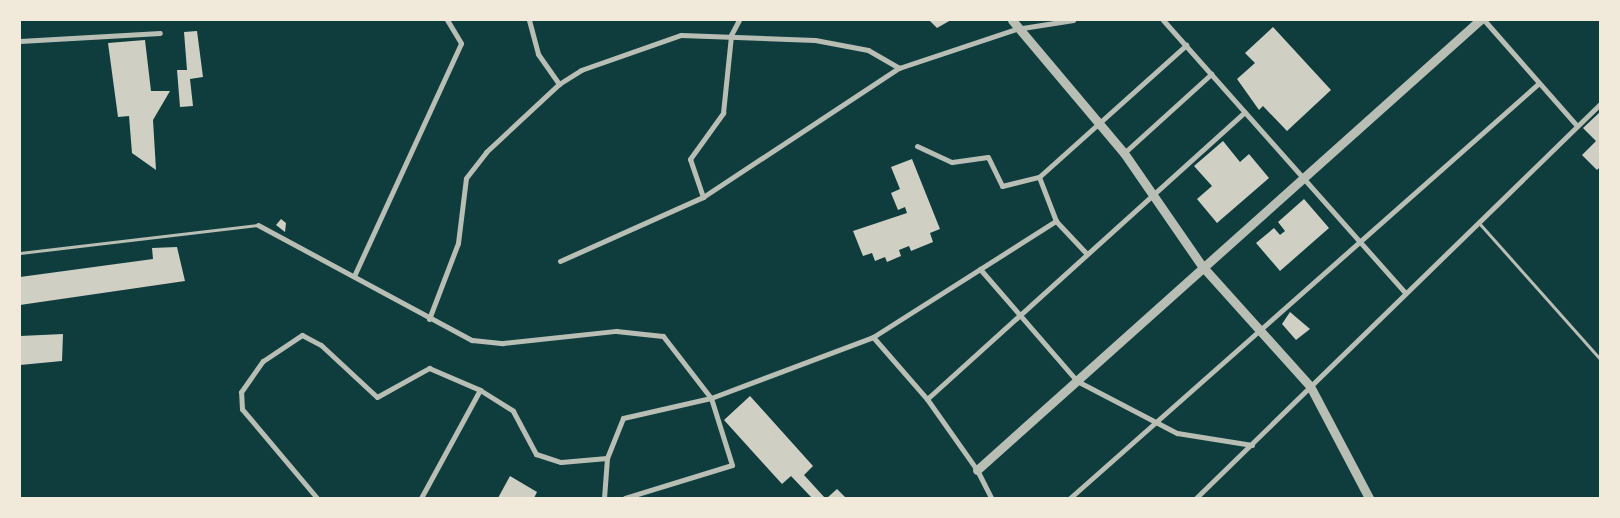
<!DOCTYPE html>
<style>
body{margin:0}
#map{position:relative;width:1620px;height:518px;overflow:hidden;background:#0f3d3e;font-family:Manrope,sans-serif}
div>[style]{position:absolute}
.building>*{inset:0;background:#cfcfc3}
.service>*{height:3px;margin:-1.5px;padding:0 1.5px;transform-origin:1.5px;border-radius:1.5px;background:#b8beb3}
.pedestrian>*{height:4.5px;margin:-2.25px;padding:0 2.25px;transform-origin:2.25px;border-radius:2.25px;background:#b8beb3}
.minor>*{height:5px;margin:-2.5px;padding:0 2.5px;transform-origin:2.5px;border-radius:2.5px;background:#b8beb3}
.tertiary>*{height:9px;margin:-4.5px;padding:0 4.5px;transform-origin:4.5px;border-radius:4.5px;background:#b8beb3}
span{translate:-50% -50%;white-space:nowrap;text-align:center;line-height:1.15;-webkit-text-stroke:5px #f1e9da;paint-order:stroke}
.frame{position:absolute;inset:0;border:21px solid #f1e9da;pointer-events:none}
</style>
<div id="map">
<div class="building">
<div style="clip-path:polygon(929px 20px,951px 20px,937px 28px)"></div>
<div style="clip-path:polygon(1273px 27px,1331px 90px,1287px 131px,1263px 106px,1259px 110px,1237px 79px,1255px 63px,1245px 53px)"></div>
<div style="clip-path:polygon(197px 31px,203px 77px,190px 79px,193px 106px,180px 107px,177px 70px,187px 70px,184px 32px)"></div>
<div style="clip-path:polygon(145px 40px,151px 91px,170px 91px,153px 120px,156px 170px,132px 153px,129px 116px,118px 117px,108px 43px)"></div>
<div style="clip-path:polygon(1600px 112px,1600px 167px,1597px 170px,1582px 155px,1596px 141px,1583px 128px)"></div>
<div style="clip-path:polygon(1223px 141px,1240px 162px,1249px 154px,1269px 178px,1217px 223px,1197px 199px,1212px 186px,1194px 166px)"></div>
<div style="clip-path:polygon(912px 159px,940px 229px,930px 233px,933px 242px,911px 251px,909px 246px,899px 250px,901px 256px,887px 262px,885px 257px,875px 261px,872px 253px,863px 256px,853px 231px,907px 213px,905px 207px,898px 210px,891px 193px,900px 189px,891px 167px)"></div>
<div style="clip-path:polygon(1304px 199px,1329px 228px,1280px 271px,1256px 243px,1274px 228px,1280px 235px,1285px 231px,1278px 222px)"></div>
<div style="clip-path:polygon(281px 219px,286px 223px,285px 232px,276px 225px)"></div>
<div style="clip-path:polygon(177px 247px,185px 281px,20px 305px,20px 277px,153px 259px,152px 248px)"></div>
<div style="clip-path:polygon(1290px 312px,1310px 329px,1296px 340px,1282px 324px)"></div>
<div style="clip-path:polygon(63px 334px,62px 361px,20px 365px,20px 336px)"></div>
<div style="clip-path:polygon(750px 396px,813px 466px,804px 475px,825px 498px,812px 498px,791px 476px,782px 484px,724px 420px)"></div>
<div style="clip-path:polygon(510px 476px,537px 492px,534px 498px,498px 498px)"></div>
<div style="clip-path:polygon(837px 489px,846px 498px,827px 498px)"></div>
</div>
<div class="service">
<div style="left:1479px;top:223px;width:182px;rotate:48.3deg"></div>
<div style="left:20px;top:253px;width:240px;rotate:-6.7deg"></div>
</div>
<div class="pedestrian">
<div style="left:20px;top:41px;width:140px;rotate:-3.3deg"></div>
</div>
<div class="minor">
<div style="left:529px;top:20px;width:35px;rotate:75deg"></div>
<div style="left:538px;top:54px;width:37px;rotate:55deg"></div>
<div style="left:1163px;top:20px;width:365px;rotate:48.4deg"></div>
<div style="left:1484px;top:20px;width:141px;rotate:48.7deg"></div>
<div style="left:917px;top:146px;width:38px;rotate:25deg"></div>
<div style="left:952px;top:162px;width:36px;rotate:-8deg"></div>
<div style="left:988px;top:157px;width:32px;rotate:64deg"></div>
<div style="left:1002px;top:186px;width:38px;rotate:-14deg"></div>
<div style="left:1124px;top:153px;width:118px;rotate:-42.2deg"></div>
<div style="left:703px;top:197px;width:40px;rotate:-108.9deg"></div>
<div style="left:690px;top:159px;width:57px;rotate:-54.3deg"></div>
<div style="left:723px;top:113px;width:78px;rotate:-84.1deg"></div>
<div style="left:731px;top:35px;width:17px;rotate:-62deg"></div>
<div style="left:258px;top:225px;width:243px;rotate:28.3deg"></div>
<div style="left:472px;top:340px;width:31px;rotate:6deg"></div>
<div style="left:503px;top:343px;width:114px;rotate:-6.1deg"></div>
<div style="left:616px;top:331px;width:47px;rotate:6.1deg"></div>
<div style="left:663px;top:336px;width:78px;rotate:52.3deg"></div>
<div style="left:711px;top:398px;width:70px;rotate:72.6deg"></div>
<div style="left:732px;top:465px;width:112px;rotate:162.9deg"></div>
<div style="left:1086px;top:253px;width:44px;rotate:-133.2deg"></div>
<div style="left:1056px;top:221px;width:47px;rotate:-111.1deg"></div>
<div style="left:1039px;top:177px;width:198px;rotate:-41.9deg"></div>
<div style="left:560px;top:261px;width:157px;rotate:-24.1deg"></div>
<div style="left:703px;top:197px;width:235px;rotate:-33.4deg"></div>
<div style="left:899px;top:68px;width:123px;rotate:-18.4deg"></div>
<div style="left:1016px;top:29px;width:58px;rotate:-9deg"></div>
<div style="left:980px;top:269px;width:148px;rotate:49.1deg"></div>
<div style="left:1077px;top:381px;width:113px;rotate:27.5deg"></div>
<div style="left:1177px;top:433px;width:76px;rotate:9.1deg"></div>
<div style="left:354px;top:276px;width:256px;rotate:-65.3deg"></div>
<div style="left:461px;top:43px;width:27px;rotate:-121deg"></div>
<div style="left:429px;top:319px;width:81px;rotate:-69.1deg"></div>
<div style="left:458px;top:243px;width:65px;rotate:-83deg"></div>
<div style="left:466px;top:178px;width:33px;rotate:-52deg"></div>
<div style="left:486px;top:152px;width:100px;rotate:-43deg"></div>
<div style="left:559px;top:84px;width:26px;rotate:-32deg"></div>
<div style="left:581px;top:70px;width:106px;rotate:-19.3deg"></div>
<div style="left:681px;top:35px;width:134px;rotate:2.1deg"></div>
<div style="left:815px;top:40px;width:54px;rotate:10.7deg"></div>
<div style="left:868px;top:50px;width:36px;rotate:30deg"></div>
<div style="left:873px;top:337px;width:217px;rotate:-32.4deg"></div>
<div style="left:927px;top:399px;width:428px;rotate:-42.1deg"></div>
<div style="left:317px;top:498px;width:116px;rotate:-130.1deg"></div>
<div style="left:242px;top:409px;width:17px;rotate:-93deg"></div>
<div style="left:241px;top:392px;width:38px;rotate:-55deg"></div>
<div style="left:263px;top:361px;width:47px;rotate:-33.7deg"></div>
<div style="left:302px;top:335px;width:21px;rotate:28deg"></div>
<div style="left:321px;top:345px;width:76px;rotate:42.9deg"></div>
<div style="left:377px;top:397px;width:60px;rotate:-29.1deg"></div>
<div style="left:429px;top:368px;width:56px;rotate:23.3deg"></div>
<div style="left:480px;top:390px;width:39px;rotate:32deg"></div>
<div style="left:513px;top:411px;width:49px;rotate:61.9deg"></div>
<div style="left:536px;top:454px;width:26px;rotate:18deg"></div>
<div style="left:561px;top:462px;width:46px;rotate:-5deg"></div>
<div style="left:421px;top:498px;width:123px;rotate:-61.4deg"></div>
<div style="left:604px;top:498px;width:40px;rotate:-85.7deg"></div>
<div style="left:607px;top:458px;width:43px;rotate:-68.2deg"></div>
<div style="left:623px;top:418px;width:90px;rotate:-12.8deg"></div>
<div style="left:711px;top:398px;width:173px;rotate:-20.6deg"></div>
<div style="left:873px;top:337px;width:82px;rotate:48.9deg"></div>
<div style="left:927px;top:399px;width:87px;rotate:54.8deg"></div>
<div style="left:977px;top:470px;width:31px;rotate:63deg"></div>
<div style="left:1070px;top:498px;width:626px;rotate:-41.5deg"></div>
<div style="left:1196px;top:498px;width:564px;rotate:-44.28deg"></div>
</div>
<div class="tertiary">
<div style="left:1012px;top:20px;width:174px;rotate:49.9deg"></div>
<div style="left:1124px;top:153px;width:137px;rotate:55.4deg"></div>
<div style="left:1202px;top:266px;width:161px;rotate:48deg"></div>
<div style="left:1310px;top:386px;width:127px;rotate:62.2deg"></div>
<div style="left:977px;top:470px;width:675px;rotate:-41.82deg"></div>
</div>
<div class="frame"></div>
</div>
